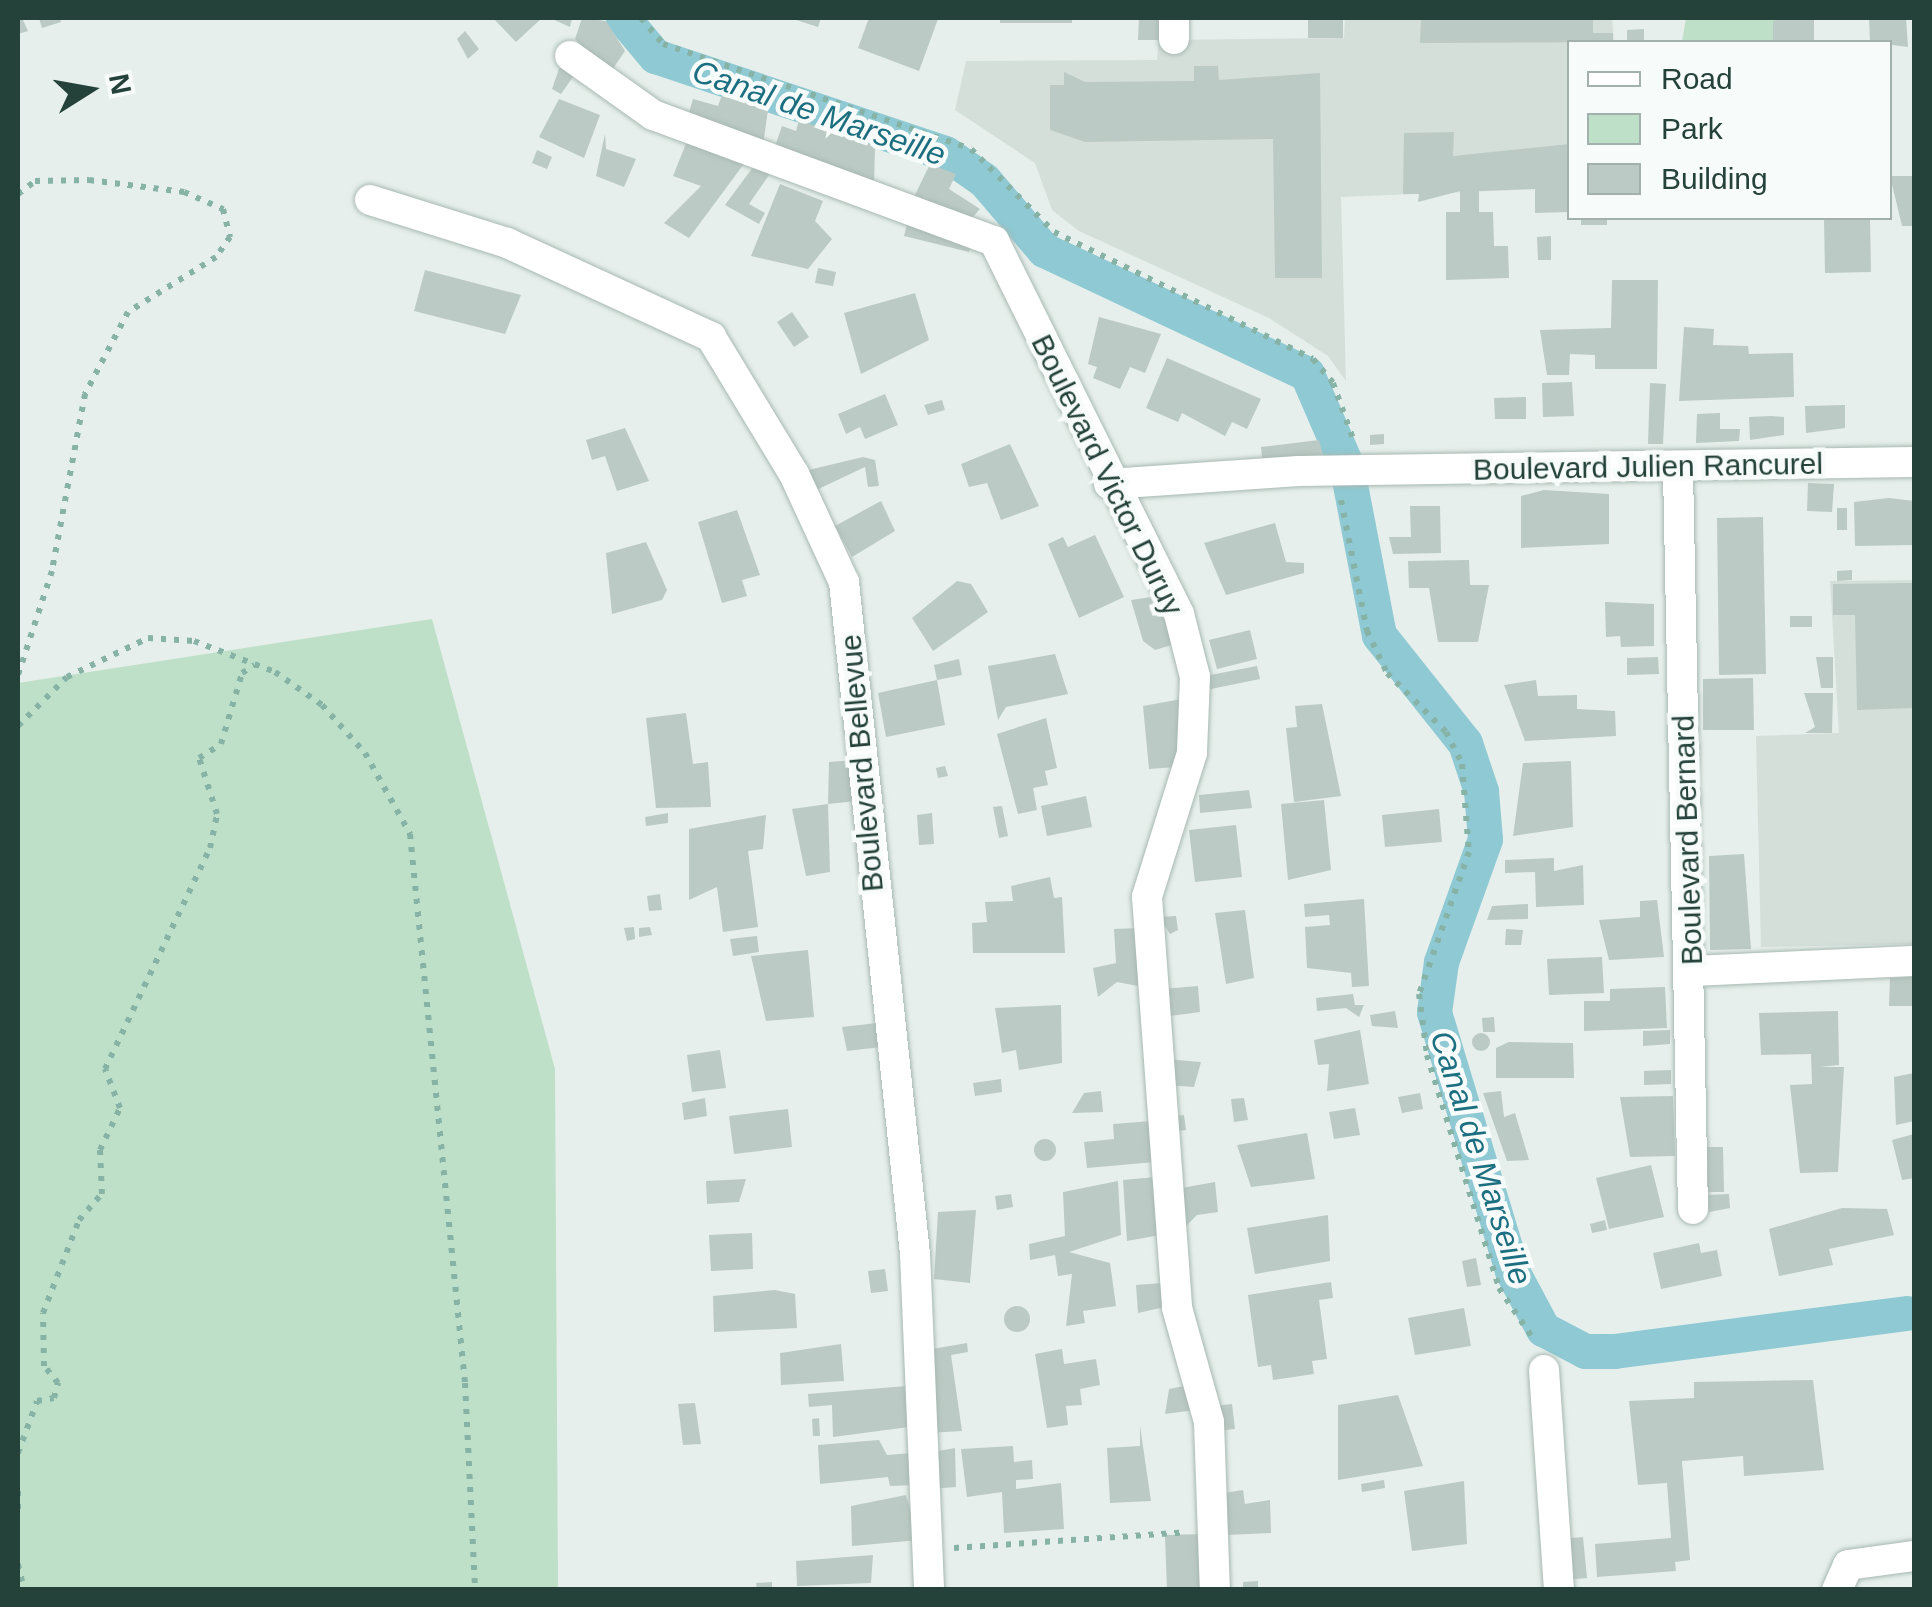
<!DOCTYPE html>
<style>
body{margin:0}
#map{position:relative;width:1932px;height:1607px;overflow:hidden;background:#e6efeb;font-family:Helvetica,sans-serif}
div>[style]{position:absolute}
.built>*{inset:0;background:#d4dfda}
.green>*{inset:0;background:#bfe0c8}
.canal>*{height:35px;margin:-17.5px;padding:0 17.5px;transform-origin:17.5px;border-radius:17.5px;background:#8ec9d4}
.building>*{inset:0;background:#bbcac4}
.round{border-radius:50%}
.path>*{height:6px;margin-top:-3px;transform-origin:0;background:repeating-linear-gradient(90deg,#86b3a5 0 5px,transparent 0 13px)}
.roads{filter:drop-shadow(0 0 2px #a8b8b2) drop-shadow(0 0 2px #a8b8b2)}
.minor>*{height:30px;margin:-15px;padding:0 15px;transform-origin:15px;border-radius:15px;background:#fff}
span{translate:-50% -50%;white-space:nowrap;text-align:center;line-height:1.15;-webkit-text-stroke:9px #f7fbf9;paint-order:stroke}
.street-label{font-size:30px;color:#24423a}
.water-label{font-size:32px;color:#1c6f80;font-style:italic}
.frame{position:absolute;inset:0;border:20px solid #24423a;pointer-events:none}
.legend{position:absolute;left:1567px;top:40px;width:325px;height:180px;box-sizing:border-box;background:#f7fbf9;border:2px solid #a3b1ad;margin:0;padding:12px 18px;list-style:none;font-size:30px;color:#24423a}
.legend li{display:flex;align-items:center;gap:20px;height:50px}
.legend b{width:50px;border:2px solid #a3b1ad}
.north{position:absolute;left:40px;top:40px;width:100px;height:100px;-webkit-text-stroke:8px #f7fbf9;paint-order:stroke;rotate:79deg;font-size:28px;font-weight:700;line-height:40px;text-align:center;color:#24423a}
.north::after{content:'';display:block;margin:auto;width:35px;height:45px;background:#24423a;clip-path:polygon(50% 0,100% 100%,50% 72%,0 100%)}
</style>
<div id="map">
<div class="built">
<div style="clip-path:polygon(1345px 18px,1612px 18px,1614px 42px,1570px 42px,1569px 179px,1536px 189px,1341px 197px,1346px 381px,1328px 356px,1269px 318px,1079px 231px,1052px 210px,1035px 163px,955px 110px,966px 61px,1157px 60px,1159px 40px,1344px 38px)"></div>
<div style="clip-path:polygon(1914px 580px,1914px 944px,1761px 947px,1756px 736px,1839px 733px,1830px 581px)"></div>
</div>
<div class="green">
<div style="clip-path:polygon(1686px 18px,1782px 18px,1782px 21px,1773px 21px,1773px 42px,1682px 42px)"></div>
<div style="clip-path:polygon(432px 619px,555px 1069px,558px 1589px,18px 1589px,18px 683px)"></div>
</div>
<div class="canal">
<div style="left:623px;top:18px;width:50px;rotate:49.9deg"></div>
<div style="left:655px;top:56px;width:306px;rotate:18.5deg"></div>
<div style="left:945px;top:153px;width:47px;rotate:34.7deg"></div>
<div style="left:984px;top:180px;width:92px;rotate:49.4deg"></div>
<div style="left:1044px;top:250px;width:291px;rotate:25.2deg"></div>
<div style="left:1307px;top:374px;width:98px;rotate:66.6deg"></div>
<div style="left:1346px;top:464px;width:174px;rotate:79.1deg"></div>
<div style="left:1379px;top:635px;width:138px;rotate:51.5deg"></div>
<div style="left:1465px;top:743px;width:51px;rotate:71.6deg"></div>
<div style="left:1481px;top:791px;width:48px;rotate:85.2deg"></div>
<div style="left:1485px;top:839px;width:131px;rotate:109.7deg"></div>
<div style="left:1441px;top:962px;width:50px;rotate:98deg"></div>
<div style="left:1434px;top:1012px;width:270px;rotate:73.2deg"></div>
<div style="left:1512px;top:1271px;width:66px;rotate:61.9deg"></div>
<div style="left:1543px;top:1329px;width:47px;rotate:27.6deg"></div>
<div style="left:1585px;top:1351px;width:29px"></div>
<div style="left:1614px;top:1351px;width:295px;rotate:-7.4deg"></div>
</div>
<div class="building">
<div style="clip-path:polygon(18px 18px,22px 18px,28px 31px,18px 34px)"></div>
<div style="clip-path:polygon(39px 18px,60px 18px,61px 22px,42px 28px)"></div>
<div style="clip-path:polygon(493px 18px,542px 18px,516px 42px)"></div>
<div style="clip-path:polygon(550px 18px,572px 18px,570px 27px)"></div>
<div style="clip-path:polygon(582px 18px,606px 21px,625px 51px,610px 73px,575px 39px)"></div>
<div style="clip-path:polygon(790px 18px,821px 18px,818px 27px)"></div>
<div style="clip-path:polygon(869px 18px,938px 19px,919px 71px,858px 48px)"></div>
<div style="clip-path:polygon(1000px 18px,1072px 18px,1072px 23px,1000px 23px)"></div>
<div style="clip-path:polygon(1139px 18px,1159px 18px,1159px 40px,1138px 40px)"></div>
<div style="clip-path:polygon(1308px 18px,1343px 18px,1343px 38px,1308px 38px)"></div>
<div style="clip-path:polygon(1421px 18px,1593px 18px,1593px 33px,1613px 33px,1613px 42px,1420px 43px)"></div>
<div style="clip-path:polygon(1782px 18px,1814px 18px,1814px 42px,1773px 42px,1773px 21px)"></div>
<div style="clip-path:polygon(1869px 18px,1906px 18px,1908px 47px,1870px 42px)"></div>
<div style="clip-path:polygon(1644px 29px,1644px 42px,1627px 42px,1627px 30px)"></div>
<div style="clip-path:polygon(465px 31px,479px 49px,468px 59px,457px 39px)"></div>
<div style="clip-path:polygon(561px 63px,575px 74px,561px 94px,552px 89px)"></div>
<div style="clip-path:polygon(1194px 66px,1218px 66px,1219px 80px,1320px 73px,1322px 278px,1275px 278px,1273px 139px,1085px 142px,1050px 130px,1050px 85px,1064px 85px,1064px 72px,1085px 82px,1194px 81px)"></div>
<div style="clip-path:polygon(722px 95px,768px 110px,763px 145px,687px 119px,693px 99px,718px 106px)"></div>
<div style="clip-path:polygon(559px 99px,600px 115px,584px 158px,539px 137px)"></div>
<div style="clip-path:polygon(799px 120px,875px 146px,874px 187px,774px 149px,782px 126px,796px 131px)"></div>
<div style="clip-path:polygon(1454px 132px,1453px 156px,1570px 144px,1570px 212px,1535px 213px,1535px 189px,1479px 191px,1479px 212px,1493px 212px,1494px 246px,1508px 246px,1509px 278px,1446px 280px,1446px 212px,1460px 212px,1460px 191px,1418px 202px,1419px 194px,1403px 194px,1404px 133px)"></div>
<div style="clip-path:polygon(605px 134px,606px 149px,636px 159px,624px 187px,596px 176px)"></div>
<div style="clip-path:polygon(689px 136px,749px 157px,689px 238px,664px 223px,701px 186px,673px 176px)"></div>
<div style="clip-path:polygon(537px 150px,552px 157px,547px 169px,532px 163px)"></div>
<div style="clip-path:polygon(759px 159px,776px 165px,749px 204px,765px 213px,759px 224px,725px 205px)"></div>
<div style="clip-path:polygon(930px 164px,956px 174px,949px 189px,980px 209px,971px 219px,911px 203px)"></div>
<div style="clip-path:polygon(1890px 176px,1914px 176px,1914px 226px,1902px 226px)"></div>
<div style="clip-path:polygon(780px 184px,823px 201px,815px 221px,832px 239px,808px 269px,751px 256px)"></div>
<div style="clip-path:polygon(1581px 218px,1607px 218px,1607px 225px,1581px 225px)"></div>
<div style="clip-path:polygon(1824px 218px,1870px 218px,1871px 272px,1825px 273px)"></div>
<div style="clip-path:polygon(908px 220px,973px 236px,969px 252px,904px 236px)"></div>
<div style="clip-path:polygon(1551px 236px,1551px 260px,1538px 260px,1537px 237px)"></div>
<div style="clip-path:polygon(818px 268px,836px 272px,833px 286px,815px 283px)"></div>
<div style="clip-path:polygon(425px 270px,521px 295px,505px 334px,414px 311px)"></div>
<div style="clip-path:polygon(1612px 280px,1658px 280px,1657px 369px,1595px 369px,1595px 355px,1570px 354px,1569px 375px,1547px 375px,1540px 330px,1611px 328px)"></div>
<div style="clip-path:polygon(915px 293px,929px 340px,861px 374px,844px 313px)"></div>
<div style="clip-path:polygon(792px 312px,809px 337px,794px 347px,777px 322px)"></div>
<div style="clip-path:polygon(1099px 317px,1161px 334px,1145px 373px,1130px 367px,1120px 389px,1093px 378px,1097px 367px,1088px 364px)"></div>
<div style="clip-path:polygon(1684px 327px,1714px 329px,1713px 345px,1748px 346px,1749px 354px,1793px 353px,1794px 397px,1679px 401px)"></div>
<div style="clip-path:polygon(1167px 358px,1261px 399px,1247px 429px,1232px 422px,1225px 436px,1182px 413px,1178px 422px,1146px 408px)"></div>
<div style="clip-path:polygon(1572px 382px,1574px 416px,1543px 417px,1542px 383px)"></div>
<div style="clip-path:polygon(1650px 383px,1666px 384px,1663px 444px,1648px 444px)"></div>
<div style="clip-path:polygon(885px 394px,898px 425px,865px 439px,860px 427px,846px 434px,838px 414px)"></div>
<div style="clip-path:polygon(1526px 397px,1526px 419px,1495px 419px,1494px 398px)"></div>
<div style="clip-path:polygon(942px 400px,945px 410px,928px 415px,924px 405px)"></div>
<div style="clip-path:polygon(1845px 405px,1845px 428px,1806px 433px,1805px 406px)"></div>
<div style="clip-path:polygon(1720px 413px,1720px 429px,1740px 429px,1739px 441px,1696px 443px,1697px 414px)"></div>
<div style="clip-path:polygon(1771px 416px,1784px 417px,1784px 435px,1750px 440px,1749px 417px)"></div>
<div style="clip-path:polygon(625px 428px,649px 481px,617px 491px,605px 456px,592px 460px,586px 440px)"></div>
<div style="clip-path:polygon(1384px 434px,1384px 444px,1370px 445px,1370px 435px)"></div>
<div style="clip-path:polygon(1319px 440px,1323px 455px,1262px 458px,1261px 447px)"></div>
<div style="clip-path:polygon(1010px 444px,1039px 506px,1001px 520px,987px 483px,969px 487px,961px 464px)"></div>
<div style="clip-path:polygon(863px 457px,875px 460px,879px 486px,868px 487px,865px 467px,810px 493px,800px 472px)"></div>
<div style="clip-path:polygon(1808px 483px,1834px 484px,1832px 512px,1807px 511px)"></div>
<div style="clip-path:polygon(1544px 490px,1609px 494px,1609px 544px,1521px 548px,1521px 496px)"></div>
<div style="clip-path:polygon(1889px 498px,1914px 501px,1914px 545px,1855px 546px,1854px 502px)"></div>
<div style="clip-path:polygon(881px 501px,895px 531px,852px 557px,835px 526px)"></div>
<div style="clip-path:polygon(1410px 506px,1440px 506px,1441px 553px,1393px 554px,1389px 537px,1411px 537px)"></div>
<div style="clip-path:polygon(1837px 508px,1847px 508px,1847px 530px,1837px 530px)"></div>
<div style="clip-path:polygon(737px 510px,760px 575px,742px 580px,747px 596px,722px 603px,698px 522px)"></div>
<div style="clip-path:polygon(1763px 517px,1766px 674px,1719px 675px,1717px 518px)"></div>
<div style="clip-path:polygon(1275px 523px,1286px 562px,1304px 563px,1304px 573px,1226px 595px,1204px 543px)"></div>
<div style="clip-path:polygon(1095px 535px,1124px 597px,1079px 618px,1048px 544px,1063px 537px,1068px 547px)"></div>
<div style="clip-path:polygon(646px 542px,667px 590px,662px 600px,612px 614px,606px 553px)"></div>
<div style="clip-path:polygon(1469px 560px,1470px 585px,1489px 585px,1478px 642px,1438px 642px,1429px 588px,1409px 588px,1408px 561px)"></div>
<div style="clip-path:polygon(1852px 570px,1852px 580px,1837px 581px,1837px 571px)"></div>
<div style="clip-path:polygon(957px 581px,971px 584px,988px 612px,933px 651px,912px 618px)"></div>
<div style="clip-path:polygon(1914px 583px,1914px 708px,1857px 710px,1855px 615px,1833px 615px,1833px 584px)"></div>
<div style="clip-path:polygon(1158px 596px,1178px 643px,1155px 650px,1143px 641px,1131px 600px)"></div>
<div style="clip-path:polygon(1605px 602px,1654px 604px,1654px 646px,1621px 647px,1620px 636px,1606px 637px)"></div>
<div style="clip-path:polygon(1790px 616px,1812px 616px,1812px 627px,1790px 627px)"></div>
<div style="clip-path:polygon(1250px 630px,1257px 659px,1217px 669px,1209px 640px)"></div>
<div style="clip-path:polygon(1055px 654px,1068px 694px,1006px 707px,998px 720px,988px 666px)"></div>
<div style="clip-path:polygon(1658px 657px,1659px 674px,1627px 675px,1627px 658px)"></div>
<div style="clip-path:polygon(1816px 657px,1833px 657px,1833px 688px,1821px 688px)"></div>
<div style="clip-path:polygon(959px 659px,962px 675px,937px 680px,945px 725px,886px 737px,878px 693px,937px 680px,934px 665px)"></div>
<div style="clip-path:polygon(1257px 666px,1260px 679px,1206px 690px,1205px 676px)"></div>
<div style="clip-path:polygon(1753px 678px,1754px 730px,1703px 730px,1703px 679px)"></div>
<div style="clip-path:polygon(1536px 680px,1538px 696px,1577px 695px,1577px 709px,1615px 711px,1616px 736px,1525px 741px,1504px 685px)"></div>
<div style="clip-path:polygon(1804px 693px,1833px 693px,1832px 733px,1805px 733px,1815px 727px)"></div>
<div style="clip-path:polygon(1187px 698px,1176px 767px,1149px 769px,1143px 706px)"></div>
<div style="clip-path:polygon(1322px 704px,1341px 796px,1294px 802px,1286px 728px,1297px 727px,1295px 706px)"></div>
<div style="clip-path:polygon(686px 713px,693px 764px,708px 762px,711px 807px,656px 808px,646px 718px)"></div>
<div style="clip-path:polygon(1046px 718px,1057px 768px,1045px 771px,1048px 785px,1033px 788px,1037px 810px,1018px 814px,997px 734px)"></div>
<div style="clip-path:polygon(855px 760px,857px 801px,828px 804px,830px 872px,806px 876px,792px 809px,828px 804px,829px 762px)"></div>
<div style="clip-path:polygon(1571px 761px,1573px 827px,1513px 836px,1523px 763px)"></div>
<div style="clip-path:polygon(945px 766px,948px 776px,938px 778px,936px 768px)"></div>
<div style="clip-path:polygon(1249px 790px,1252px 808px,1200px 813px,1199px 795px)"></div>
<div style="clip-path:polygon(1086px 796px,1092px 827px,1047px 836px,1041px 806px)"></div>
<div style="clip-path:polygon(1324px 800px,1331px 870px,1288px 880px,1281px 804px)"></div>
<div style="clip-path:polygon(1002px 806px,1008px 836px,999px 838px,993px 807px)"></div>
<div style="clip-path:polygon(1439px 809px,1442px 842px,1385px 847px,1382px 815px)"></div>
<div style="clip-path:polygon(668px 813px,668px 823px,646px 826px,645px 817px)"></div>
<div style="clip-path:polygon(932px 813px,934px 844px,919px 845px,917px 815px)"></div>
<div style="clip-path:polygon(766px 815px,763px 849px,748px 851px,758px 927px,723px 932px,717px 887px,689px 900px,689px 829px)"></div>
<div style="clip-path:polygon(1236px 825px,1242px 877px,1195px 882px,1189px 830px)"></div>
<div style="clip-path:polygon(1744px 854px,1751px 949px,1710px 950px,1709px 856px)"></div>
<div style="clip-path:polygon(1554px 858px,1554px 871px,1583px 865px,1584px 905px,1536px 907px,1535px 872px,1505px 873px,1505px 860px)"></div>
<div style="clip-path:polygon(1050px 877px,1054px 898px,1062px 897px,1065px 953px,973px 953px,972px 923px,987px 922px,985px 902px,1013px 901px,1011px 886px)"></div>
<div style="clip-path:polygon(660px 894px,662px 910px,649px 911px,647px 896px)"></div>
<div style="clip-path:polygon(1364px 899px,1369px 986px,1352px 987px,1351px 973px,1307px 968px,1305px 927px,1330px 925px,1329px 915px,1305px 917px,1304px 904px)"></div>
<div style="clip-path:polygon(1657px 900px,1664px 957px,1609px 960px,1599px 920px,1640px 917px,1640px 901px)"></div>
<div style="clip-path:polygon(1528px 904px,1528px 919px,1487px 920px,1492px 906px)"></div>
<div style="clip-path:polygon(1245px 910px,1254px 978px,1226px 984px,1215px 913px)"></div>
<div style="clip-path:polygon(1176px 916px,1178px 930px,1170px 934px,1159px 917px)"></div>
<div style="clip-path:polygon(634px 927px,635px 939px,627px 941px,624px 928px)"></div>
<div style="clip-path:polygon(650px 927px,652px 935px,639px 937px,639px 928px)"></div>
<div style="clip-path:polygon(1139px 928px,1138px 986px,1117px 982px,1098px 997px,1093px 968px,1116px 963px,1114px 929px)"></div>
<div style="clip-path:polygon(1506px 929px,1523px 930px,1521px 945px,1505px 945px)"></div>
<div style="clip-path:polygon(757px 936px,759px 952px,733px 956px,730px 939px)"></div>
<div style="clip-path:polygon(808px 950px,814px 1017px,766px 1021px,751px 956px)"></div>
<div style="clip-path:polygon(1602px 957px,1604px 993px,1549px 995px,1547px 959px)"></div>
<div style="clip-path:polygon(1914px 977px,1914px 1006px,1889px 1006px,1890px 978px)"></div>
<div style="clip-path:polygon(1198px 986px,1200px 1012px,1163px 1017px,1162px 989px)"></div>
<div style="clip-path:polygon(1665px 987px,1667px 1028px,1584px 1031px,1584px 1001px,1610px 1001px,1610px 989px)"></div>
<div style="clip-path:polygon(1353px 994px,1355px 1005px,1364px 1005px,1359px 1017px,1346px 1008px,1317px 1011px,1316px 998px)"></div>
<div style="clip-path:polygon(1061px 1005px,1062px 1063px,1019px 1070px,1016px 1050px,1002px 1053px,995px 1008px)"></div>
<div style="clip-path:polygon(1395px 1011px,1398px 1028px,1372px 1026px,1370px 1015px)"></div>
<div style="clip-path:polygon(1838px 1011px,1839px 1065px,1820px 1067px,1844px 1067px,1838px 1172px,1800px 1173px,1790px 1085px,1812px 1084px,1811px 1054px,1761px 1055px,1759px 1013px)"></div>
<div style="clip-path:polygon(1494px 1017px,1495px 1032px,1483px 1032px,1482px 1018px)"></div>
<div style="clip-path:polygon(877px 1023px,881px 1047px,847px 1051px,842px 1027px)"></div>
<div style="clip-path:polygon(1360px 1030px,1369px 1084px,1327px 1091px,1329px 1064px,1318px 1065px,1314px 1040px)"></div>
<div style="clip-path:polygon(1670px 1030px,1670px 1044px,1643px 1046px,1643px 1031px)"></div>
<div class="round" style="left:1472px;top:1033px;width:18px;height:18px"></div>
<div style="clip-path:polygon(1509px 1042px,1573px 1043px,1574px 1078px,1496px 1078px,1496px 1048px)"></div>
<div style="clip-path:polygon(720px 1050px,726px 1088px,692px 1092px,687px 1055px)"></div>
<div style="clip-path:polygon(1165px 1059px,1201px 1062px,1194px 1087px,1167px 1085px)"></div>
<div style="clip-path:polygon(1671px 1070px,1671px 1084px,1644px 1085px,1644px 1071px)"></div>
<div style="clip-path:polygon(1914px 1073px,1914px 1121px,1896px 1125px,1894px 1077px)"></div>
<div style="clip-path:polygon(1001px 1079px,1002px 1092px,975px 1096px,973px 1083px)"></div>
<div style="clip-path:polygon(1101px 1091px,1103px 1112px,1072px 1113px,1084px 1093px)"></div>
<div style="clip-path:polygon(1501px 1091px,1504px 1117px,1515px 1113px,1529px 1160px,1507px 1161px,1483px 1093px)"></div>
<div style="clip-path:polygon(1420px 1093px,1423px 1109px,1402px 1113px,1398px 1097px)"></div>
<div style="clip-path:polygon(1673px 1096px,1675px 1156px,1630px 1157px,1620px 1097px)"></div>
<div style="clip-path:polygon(705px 1098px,707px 1116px,684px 1120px,682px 1103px)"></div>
<div style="clip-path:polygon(1244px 1098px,1248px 1120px,1234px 1122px,1231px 1099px)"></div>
<div style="clip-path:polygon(1355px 1108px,1360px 1135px,1334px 1139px,1329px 1112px)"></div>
<div style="clip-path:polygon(788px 1109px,792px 1147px,734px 1154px,729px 1116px)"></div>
<div style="clip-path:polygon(1184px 1115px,1186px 1130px,1171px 1132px,1170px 1117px)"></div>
<div style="clip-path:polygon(1152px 1121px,1155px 1162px,1087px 1168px,1084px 1142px,1114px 1139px,1113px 1124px)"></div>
<div style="clip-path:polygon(1307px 1133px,1315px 1179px,1251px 1187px,1237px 1145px)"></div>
<div style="clip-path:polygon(1914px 1134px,1914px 1178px,1902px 1180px,1892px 1140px)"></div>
<div class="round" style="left:1034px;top:1139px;width:22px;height:22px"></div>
<div style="clip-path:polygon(1707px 1147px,1723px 1147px,1724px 1192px,1708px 1192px)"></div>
<div style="clip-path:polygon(1651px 1165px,1664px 1217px,1609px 1229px,1596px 1178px)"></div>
<div style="clip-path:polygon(1156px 1177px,1160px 1235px,1127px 1241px,1123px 1180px)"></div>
<div style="clip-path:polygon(746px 1179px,739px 1202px,707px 1204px,706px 1181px)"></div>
<div style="clip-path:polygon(1118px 1181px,1121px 1235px,1069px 1252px,1110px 1263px,1116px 1306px,1083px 1311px,1085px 1323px,1066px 1326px,1072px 1274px,1058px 1276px,1055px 1255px,1030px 1260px,1029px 1244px,1065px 1236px,1063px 1192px)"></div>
<div style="clip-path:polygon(1215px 1182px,1218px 1212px,1197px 1215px,1179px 1233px,1176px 1189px)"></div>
<div style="clip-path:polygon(1011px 1194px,1013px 1207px,997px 1210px,995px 1196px)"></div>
<div style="clip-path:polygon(1729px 1194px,1730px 1208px,1709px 1212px,1708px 1195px)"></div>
<div style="clip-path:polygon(1842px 1208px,1887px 1209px,1894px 1235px,1829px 1249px,1833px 1265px,1779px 1276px,1769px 1229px)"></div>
<div style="clip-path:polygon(976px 1210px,970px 1283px,934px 1279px,938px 1212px)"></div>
<div style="clip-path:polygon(1328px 1215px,1330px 1261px,1255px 1274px,1247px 1228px)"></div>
<div style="clip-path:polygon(1605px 1220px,1607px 1230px,1592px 1233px,1590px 1224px)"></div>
<div style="clip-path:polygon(752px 1233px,753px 1269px,711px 1271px,709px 1235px)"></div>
<div style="clip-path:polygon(1699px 1243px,1701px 1253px,1717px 1250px,1722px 1276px,1661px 1289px,1653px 1253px)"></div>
<div style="clip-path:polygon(1476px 1258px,1481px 1285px,1467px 1287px,1462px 1261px)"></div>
<div style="clip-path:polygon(885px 1269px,888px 1291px,871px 1293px,868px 1271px)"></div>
<div style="clip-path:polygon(1331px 1282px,1333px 1298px,1319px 1300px,1327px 1359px,1312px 1361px,1314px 1374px,1273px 1380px,1271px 1365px,1258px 1367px,1248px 1295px)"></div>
<div style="clip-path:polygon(1162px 1283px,1165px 1307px,1138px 1313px,1136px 1285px)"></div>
<div style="clip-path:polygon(775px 1290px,795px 1294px,797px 1328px,714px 1332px,713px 1296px)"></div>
<div class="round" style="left:1004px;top:1306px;width:26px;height:26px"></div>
<div style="clip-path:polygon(1464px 1308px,1471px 1346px,1415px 1355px,1408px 1318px)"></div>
<div style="clip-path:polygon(967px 1343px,968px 1352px,951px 1355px,962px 1431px,926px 1433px,921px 1351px)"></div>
<div style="clip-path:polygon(841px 1344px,844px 1381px,781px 1385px,780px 1353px)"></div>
<div style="clip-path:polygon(1062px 1349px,1064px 1364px,1096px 1359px,1100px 1385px,1080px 1389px,1082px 1405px,1066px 1406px,1068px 1425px,1047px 1428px,1035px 1354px)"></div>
<div style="clip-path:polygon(1813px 1380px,1824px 1470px,1744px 1476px,1743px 1456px,1682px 1461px,1690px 1560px,1675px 1562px,1676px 1571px,1597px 1577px,1595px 1544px,1671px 1538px,1667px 1483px,1638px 1485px,1629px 1401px,1694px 1398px,1694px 1382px)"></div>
<div style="clip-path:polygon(1189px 1385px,1195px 1410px,1165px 1414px,1169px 1389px)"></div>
<div style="clip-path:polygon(907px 1386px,909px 1427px,833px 1437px,832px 1405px,809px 1407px,808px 1394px)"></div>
<div style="clip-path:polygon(1398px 1395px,1423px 1466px,1338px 1480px,1338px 1405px)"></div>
<div style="clip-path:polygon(695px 1403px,701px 1444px,683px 1445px,678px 1404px)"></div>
<div style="clip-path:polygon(1232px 1404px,1235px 1429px,1217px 1431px,1214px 1406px)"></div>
<div style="clip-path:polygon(819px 1418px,820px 1436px,813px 1436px,812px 1419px)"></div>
<div style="clip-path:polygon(1140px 1426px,1151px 1501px,1110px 1503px,1107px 1448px,1140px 1446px)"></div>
<div style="clip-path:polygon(879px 1440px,887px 1455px,912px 1453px,914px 1485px,890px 1486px,888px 1477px,820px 1484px,818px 1445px)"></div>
<div style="clip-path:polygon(1013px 1446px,1014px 1462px,1032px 1460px,1033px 1479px,1016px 1480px,1016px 1489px,1061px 1483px,1064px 1529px,1004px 1533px,1002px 1492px,967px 1497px,961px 1449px)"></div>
<div style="clip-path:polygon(955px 1448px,956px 1487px,929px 1489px,927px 1453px)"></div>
<div style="clip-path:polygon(1384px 1480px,1385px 1488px,1362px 1492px,1361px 1484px)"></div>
<div style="clip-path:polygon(1464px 1481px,1467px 1544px,1412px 1551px,1404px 1491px)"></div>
<div style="clip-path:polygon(1243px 1490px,1245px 1504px,1270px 1500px,1271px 1533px,1226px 1535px,1224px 1493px)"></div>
<div style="clip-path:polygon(906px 1495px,919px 1540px,852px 1546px,851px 1506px)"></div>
<div style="clip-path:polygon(1205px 1534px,1207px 1590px,1167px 1590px,1165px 1535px)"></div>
<div style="clip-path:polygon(1583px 1537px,1587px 1578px,1565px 1580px,1560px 1539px)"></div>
<div style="clip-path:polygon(873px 1555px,871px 1583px,797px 1586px,796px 1561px)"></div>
<div style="clip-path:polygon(1258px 1581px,1258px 1590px,1243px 1590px,1243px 1582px)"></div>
<div style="clip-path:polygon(772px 1582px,772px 1590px,757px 1590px,756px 1583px)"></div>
</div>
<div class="path">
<div style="left:641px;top:18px;width:34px;rotate:50deg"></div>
<div style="left:663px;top:44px;width:325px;rotate:18.8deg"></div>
<div style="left:971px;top:149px;width:117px;rotate:45deg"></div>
<div style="left:1054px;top:232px;width:288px;rotate:26.1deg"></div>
<div style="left:1313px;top:359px;width:31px;rotate:50deg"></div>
<div style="left:1333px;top:383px;width:59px;rotate:70.3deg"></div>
<div style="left:18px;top:194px;width:21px;rotate:-37deg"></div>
<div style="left:35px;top:181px;width:54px;rotate:-1.1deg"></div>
<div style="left:89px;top:180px;width:96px;rotate:7.2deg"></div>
<div style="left:184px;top:192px;width:43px;rotate:23.6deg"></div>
<div style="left:223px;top:209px;width:29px;rotate:76deg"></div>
<div style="left:230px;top:237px;width:24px;rotate:125deg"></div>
<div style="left:216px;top:257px;width:104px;rotate:148deg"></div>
<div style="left:128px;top:312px;width:93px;rotate:117.7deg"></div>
<div style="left:85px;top:394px;width:180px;rotate:100.6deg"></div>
<div style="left:52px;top:571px;width:109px;rotate:108.1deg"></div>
<div style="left:1341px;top:500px;width:134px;rotate:78.8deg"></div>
<div style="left:1367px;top:631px;width:47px;rotate:64.5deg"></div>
<div style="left:1387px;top:673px;width:83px;rotate:45deg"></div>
<div style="left:1446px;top:732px;width:36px;rotate:63deg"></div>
<div style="left:1462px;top:764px;width:88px;rotate:85.5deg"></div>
<div style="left:1469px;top:852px;width:151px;rotate:109.4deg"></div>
<div style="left:1419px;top:994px;width:62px;rotate:82.5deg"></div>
<div style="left:1427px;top:1055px;width:244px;rotate:72.8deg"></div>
<div style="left:1499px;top:1288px;width:63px;rotate:56.1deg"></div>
<div style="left:18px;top:726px;width:69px;rotate:-45deg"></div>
<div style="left:67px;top:677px;width:90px;rotate:-25.7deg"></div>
<div style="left:148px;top:638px;width:46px;rotate:3.7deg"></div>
<div style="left:194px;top:641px;width:87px;rotate:20.9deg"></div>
<div style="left:275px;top:672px;width:57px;rotate:35.1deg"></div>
<div style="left:322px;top:705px;width:64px;rotate:48.1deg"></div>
<div style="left:365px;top:753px;width:93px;rotate:60.9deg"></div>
<div style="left:410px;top:834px;width:552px;rotate:84.28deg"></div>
<div style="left:465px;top:1383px;width:207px;rotate:87.2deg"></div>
<div style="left:18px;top:1453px;width:55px;rotate:-69.9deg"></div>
<div style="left:37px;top:1401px;width:17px;rotate:-10deg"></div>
<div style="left:54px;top:1398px;width:16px;rotate:-75deg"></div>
<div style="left:58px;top:1383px;width:22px;rotate:-129deg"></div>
<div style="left:44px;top:1366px;width:53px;rotate:-91.1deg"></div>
<div style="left:43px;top:1313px;width:100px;rotate:-68.8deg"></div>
<div style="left:79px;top:1220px;width:35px;rotate:-49deg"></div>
<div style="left:102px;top:1194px;width:44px;rotate:-92.6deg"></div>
<div style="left:100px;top:1150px;width:47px;rotate:-64.5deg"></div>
<div style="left:120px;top:1108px;width:42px;rotate:-111deg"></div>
<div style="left:105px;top:1069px;width:245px;rotate:-64.6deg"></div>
<div style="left:210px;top:848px;width:35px;rotate:-78deg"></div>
<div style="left:217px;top:814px;width:59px;rotate:-107.8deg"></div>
<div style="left:199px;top:758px;width:26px;rotate:-32deg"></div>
<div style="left:221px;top:744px;width:74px;rotate:-73.5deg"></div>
<div style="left:242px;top:673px;width:15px;rotate:-32deg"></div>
<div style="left:18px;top:1491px;width:22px;rotate:90deg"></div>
<div style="left:954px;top:1548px;width:233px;rotate:-3.9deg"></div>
<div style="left:18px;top:1564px;width:27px;rotate:77deg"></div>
</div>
<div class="roads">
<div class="minor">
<div style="left:1174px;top:39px;width:21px;rotate:-90deg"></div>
<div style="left:570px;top:56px;width:102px;rotate:35.4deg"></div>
<div style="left:653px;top:115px;width:364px;rotate:20.3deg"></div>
<div style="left:994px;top:241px;width:416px;rotate:63.6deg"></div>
<div style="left:1179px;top:614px;width:65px;rotate:75.7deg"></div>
<div style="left:1195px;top:677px;width:76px;rotate:92.3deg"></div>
<div style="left:1192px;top:753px;width:151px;rotate:107.4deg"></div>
<div style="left:1147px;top:897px;width:412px;rotate:85.8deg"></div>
<div style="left:1177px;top:1308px;width:118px;rotate:74.3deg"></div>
<div style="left:1209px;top:1422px;width:168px;rotate:88deg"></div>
<div style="left:370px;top:200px;width:144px;rotate:17.4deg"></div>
<div style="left:507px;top:243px;width:225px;rotate:24.7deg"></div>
<div style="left:711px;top:337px;width:160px;rotate:58.8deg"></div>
<div style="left:794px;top:474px;width:119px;rotate:65.2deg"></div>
<div style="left:844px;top:582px;width:676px;rotate:83.97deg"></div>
<div style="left:915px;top:1254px;width:336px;rotate:87.6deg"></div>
<div style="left:1678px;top:470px;width:739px;rotate:88.84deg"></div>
<div style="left:1109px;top:484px;width:190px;rotate:-3.9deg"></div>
<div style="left:1299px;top:471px;width:615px;rotate:-0.84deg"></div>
<div style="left:1691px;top:971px;width:223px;rotate:-2.6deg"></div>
<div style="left:1544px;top:1370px;width:221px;rotate:86.1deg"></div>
<div style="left:1837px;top:1590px;width:27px;rotate:-66deg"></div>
<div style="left:1848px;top:1565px;width:67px;rotate:-7.8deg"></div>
</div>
</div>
<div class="street-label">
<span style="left:1648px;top:467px;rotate:-1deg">Boulevard Julien Rancurel</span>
<span style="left:1107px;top:475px;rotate:64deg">Boulevard Victor Duruy</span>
<span style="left:862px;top:763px;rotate:-95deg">Boulevard Bellevue</span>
<span style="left:1688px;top:840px;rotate:-92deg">Boulevard Bernard</span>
</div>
<div class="water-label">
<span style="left:819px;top:113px;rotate:19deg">Canal de Marseille</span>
<span style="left:1481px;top:1158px;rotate:72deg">Canal de Marseille</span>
</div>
<div class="frame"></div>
<ul class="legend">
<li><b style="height:12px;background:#fff"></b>Road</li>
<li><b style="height:28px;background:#bfe0c8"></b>Park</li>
<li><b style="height:28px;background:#bbcac4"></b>Building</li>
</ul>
<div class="north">N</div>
</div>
